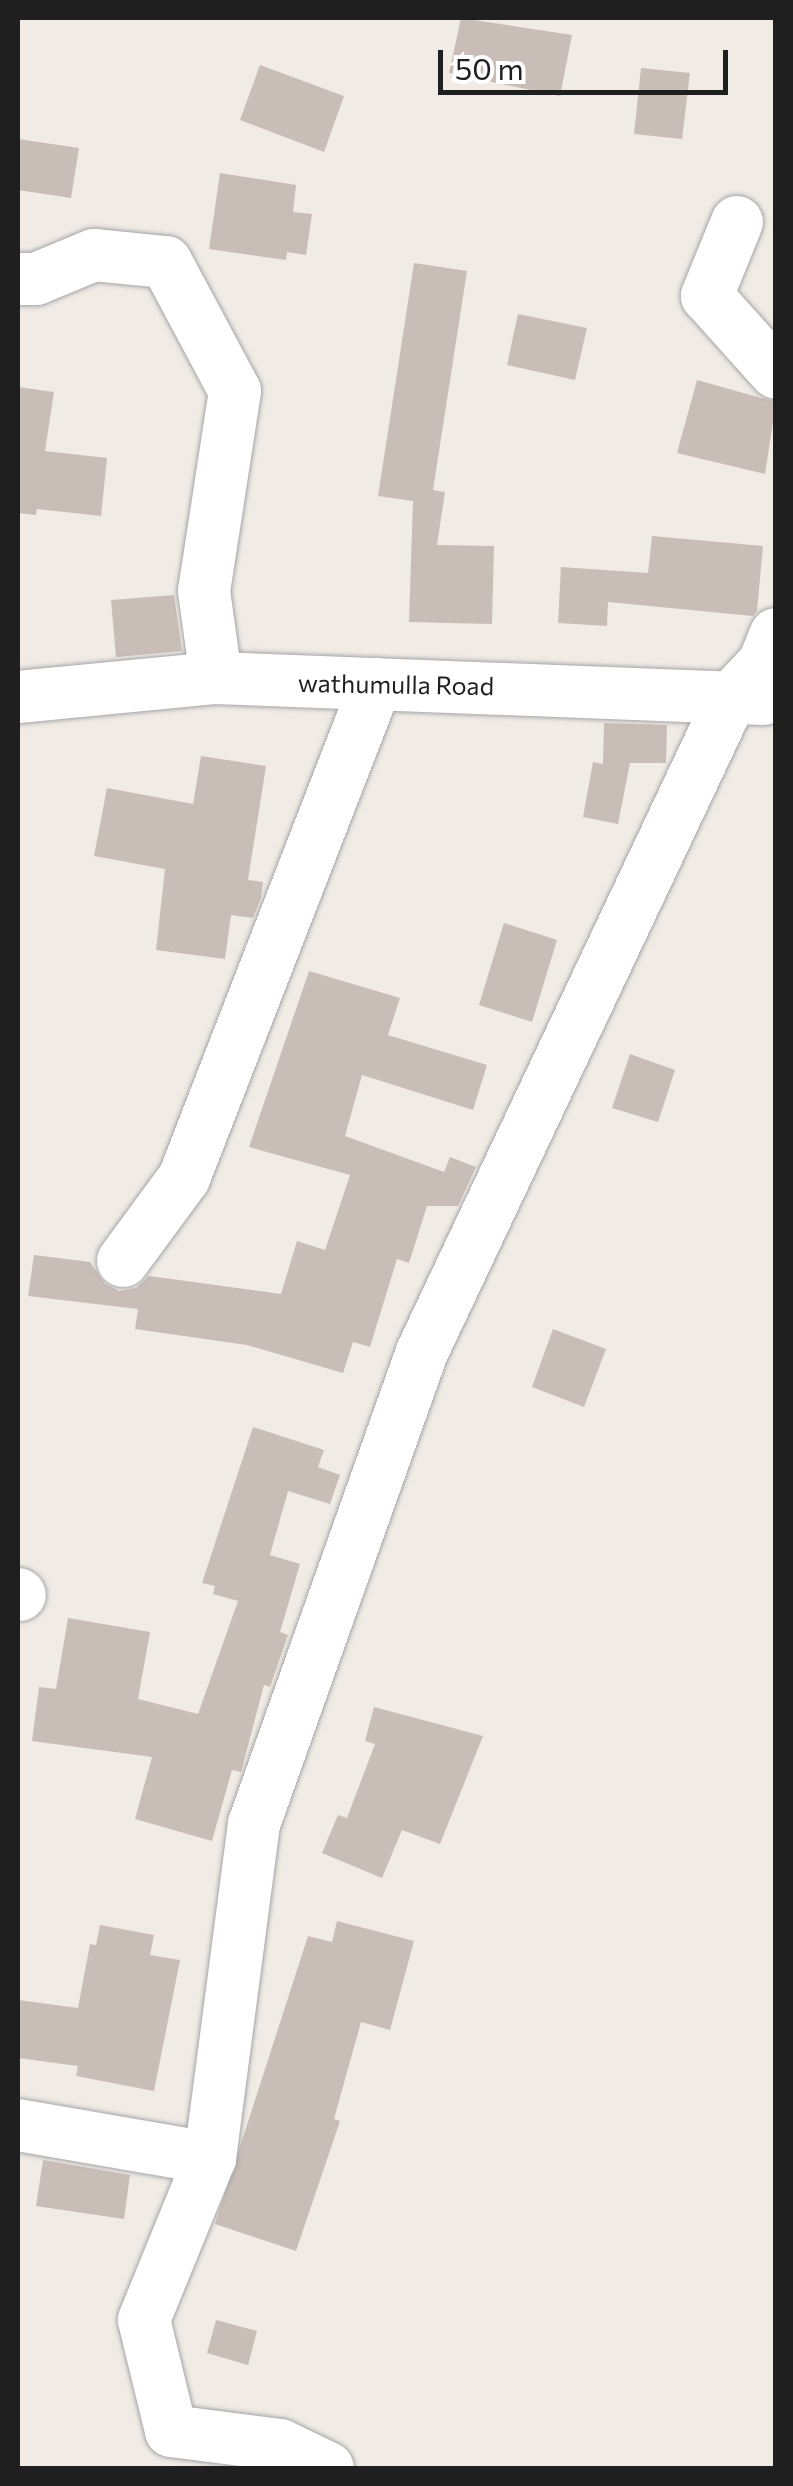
<!DOCTYPE html>
<style>
body{margin:0}
#map{position:relative;width:793px;height:2486px;overflow:hidden;background:#f0ebe5;font-family:Commissioner,sans-serif}
div>[style]{position:absolute}
.building>*{inset:0;background:#c9bdb8}
.roads{filter:drop-shadow(0 0 2px #a6a6a6) drop-shadow(0 0 2px #a6a6a6)}
.minor>*{height:52px;margin:-26px;padding:0 26px;transform-origin:26px;border-radius:26px;background:#fff}
span{translate:-50% -50%;white-space:nowrap;text-align:center;line-height:1.15;-webkit-text-stroke:8px #fff;paint-order:stroke}
.street-label{font-size:25px;color:#1f1f1f}
.frame{position:absolute;inset:0;border:20px solid #1f1f1f;pointer-events:none}
.scale{position:absolute;left:438px;top:50px;width:290px;height:45px;box-sizing:border-box;border:5px solid #1f1f1f;border-top:0;padding-left:12px;font-size:30px;line-height:35px;white-space:nowrap;color:#1f1f1f;-webkit-text-stroke:8px #fff;paint-order:stroke}
</style>
<div id="map">
<div class="building">
<div style="clip-path:polygon(461px 18px,572px 35px,560px 96px,449px 73px)"></div>
<div style="clip-path:polygon(260px 65px,344px 96px,324px 152px,240px 120px)"></div>
<div style="clip-path:polygon(641px 68px,690px 73px,682px 139px,634px 134px)"></div>
<div style="clip-path:polygon(18px 139px,79px 148px,71px 198px,18px 190px)"></div>
<div style="clip-path:polygon(220px 173px,296px 185px,293px 212px,312px 214px,306px 255px,287px 252px,286px 260px,209px 249px)"></div>
<div style="clip-path:polygon(414px 263px,467px 271px,433px 490px,445px 492px,437px 545px,494px 546px,492px 624px,409px 622px,413px 501px,378px 496px)"></div>
<div style="clip-path:polygon(518px 314px,587px 328px,575px 380px,507px 365px)"></div>
<div style="clip-path:polygon(697px 380px,776px 402px,765px 474px,677px 453px)"></div>
<div style="clip-path:polygon(18px 387px,54px 392px,45px 451px,107px 458px,101px 516px,37px 509px,36px 515px,18px 513px)"></div>
<div style="clip-path:polygon(652px 536px,763px 546px,757px 611px,753px 616px,608px 602px,607px 626px,558px 623px,561px 567px,648px 573px)"></div>
<div style="clip-path:polygon(174px 595px,182px 651px,116px 657px,111px 600px)"></div>
<div style="clip-path:polygon(604px 723px,667px 725px,666px 763px,630px 763px,618px 824px,583px 817px,593px 762px,603px 764px)"></div>
<div style="clip-path:polygon(201px 756px,266px 766px,248px 880px,263px 882px,261px 898px,253px 918px,231px 915px,225px 959px,156px 950px,165px 869px,94px 856px,107px 788px,193px 804px)"></div>
<div style="clip-path:polygon(504px 923px,557px 940px,532px 1022px,479px 1005px)"></div>
<div style="clip-path:polygon(309px 971px,400px 998px,388px 1035px,487px 1065px,473px 1110px,362px 1075px,345px 1136px,444px 1172px,450px 1157px,476px 1167px,458px 1206px,427px 1206px,409px 1263px,397px 1259px,370px 1347px,353px 1342px,343px 1373px,247px 1345px,135px 1329px,138px 1309px,28px 1296px,34px 1255px,90px 1262px,105px 1284px,119px 1291px,136px 1288px,149px 1276px,281px 1294px,297px 1241px,325px 1250px,350px 1175px,249px 1147px)"></div>
<div style="clip-path:polygon(630px 1054px,675px 1070px,658px 1122px,612px 1108px)"></div>
<div style="clip-path:polygon(553px 1329px,606px 1349px,584px 1407px,532px 1387px)"></div>
<div style="clip-path:polygon(253px 1427px,324px 1450px,318px 1467px,340px 1475px,330px 1504px,288px 1491px,270px 1555px,300px 1564px,280px 1632px,288px 1635px,270px 1687px,264px 1685px,241px 1772px,232px 1770px,212px 1841px,135px 1819px,152px 1757px,32px 1741px,39px 1687px,56px 1689px,68px 1618px,150px 1632px,138px 1699px,198px 1714px,238px 1601px,213px 1594px,215px 1586px,202px 1583px)"></div>
<div style="clip-path:polygon(374px 1707px,483px 1736px,440px 1844px,402px 1830px,382px 1878px,322px 1853px,338px 1815px,347px 1818px,375px 1744px,365px 1741px)"></div>
<div style="clip-path:polygon(337px 1921px,414px 1941px,390px 2030px,361px 2022px,334px 2119px,340px 2121px,296px 2251px,215px 2224px,308px 1936px,332px 1942px)"></div>
<div style="clip-path:polygon(100px 1925px,154px 1935px,150px 1955px,180px 1960px,154px 2091px,76px 2076px,78px 2066px,18px 2058px,18px 2000px,78px 2008px,90px 1944px,96px 1945px)"></div>
<div style="clip-path:polygon(43px 2160px,130px 2175px,124px 2219px,36px 2206px)"></div>
<div style="clip-path:polygon(216px 2320px,257px 2331px,248px 2365px,207px 2353px)"></div>
</div>
<div class="roads">
<div class="minor">
<div style="left:737px;top:222px;width:80px;rotate:112.1deg"></div>
<div style="left:707px;top:296px;width:103px;rotate:48.1deg"></div>
<div style="left:18px;top:279px;width:18px"></div>
<div style="left:36px;top:279px;width:63px;rotate:-22.5deg"></div>
<div style="left:94px;top:255px;width:72px;rotate:5.6deg"></div>
<div style="left:166px;top:262px;width:146px;rotate:61.9deg"></div>
<div style="left:235px;top:391px;width:202px;rotate:98.8deg"></div>
<div style="left:204px;top:591px;width:88px;rotate:82.1deg"></div>
<div style="left:18px;top:697px;width:199px;rotate:-5.5deg"></div>
<div style="left:216px;top:678px;width:548px;rotate:2.19deg"></div>
<div style="left:123px;top:1261px;width:103px;rotate:-53.7deg"></div>
<div style="left:184px;top:1178px;width:530px;rotate:-68.76deg"></div>
<div style="left:18px;top:1594px;width:2px;rotate:27deg"></div>
<div style="left:18px;top:2125px;width:195px;rotate:9.8deg"></div>
<div style="left:210px;top:2158px;width:337px;rotate:-82.5deg"></div>
<div style="left:254px;top:1824px;width:501px;rotate:-70.41deg"></div>
<div style="left:422px;top:1352px;width:723px;rotate:-64.71deg"></div>
<div style="left:731px;top:698px;width:48px;rotate:-46.7deg"></div>
<div style="left:764px;top:663px;width:31px;rotate:-68deg"></div>
<div style="left:210px;top:2158px;width:175px;rotate:112.2deg"></div>
<div style="left:144px;top:2320px;width:114px;rotate:76.3deg"></div>
<div style="left:171px;top:2431px;width:110px;rotate:7.3deg"></div>
<div style="left:280px;top:2445px;width:53px;rotate:25.6deg"></div>
</div>
</div>
<div class="street-label">
<span style="left:396px;top:684px;rotate:1deg">wathumulla Road</span>
</div>
<div class="frame"></div>
<div class="scale">50 m</div>
</div>
